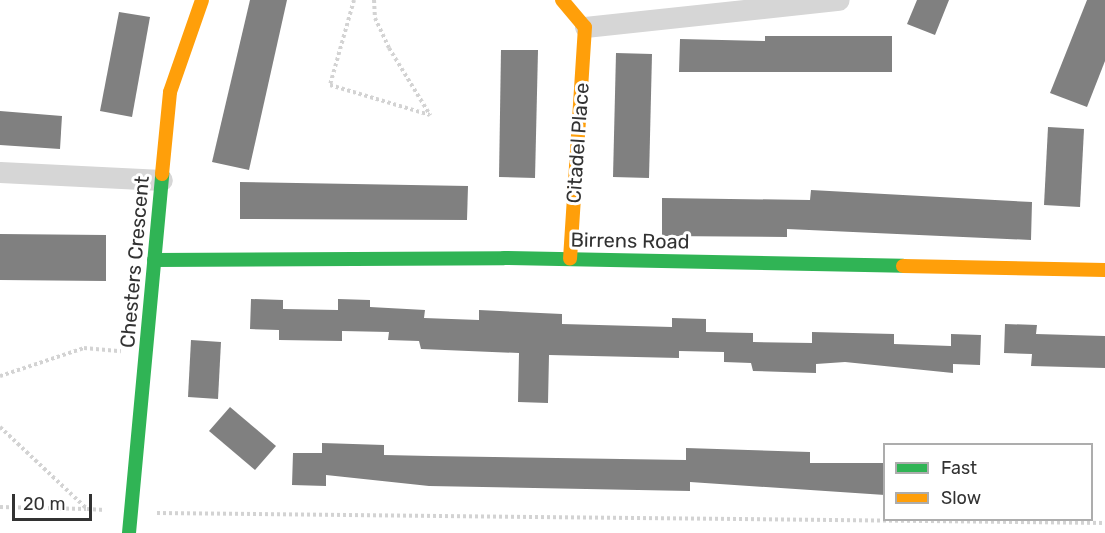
<!DOCTYPE html>
<style>
body{margin:0}
#map{position:relative;width:1105px;height:533px;overflow:hidden;background:#fff;font-family:Rubik,sans-serif}
div>[style]{position:absolute}
.building>*{inset:0;background:#808080}
.path>*{height:4px;margin-top:-2px;transform-origin:0;background:repeating-linear-gradient(90deg,#d3d3d3 0 3px,transparent 0 6px)}
.street>*{height:21px;margin:-10.5px;padding:0 10.5px;transform-origin:10.5px;border-radius:10.5px;background:#d6d6d6}
.fast>*{height:14px;margin:-7px;padding:0 7px;transform-origin:7px;border-radius:7px;background:#30b455}
.slow>*{height:14px;margin:-7px;padding:0 7px;transform-origin:7px;border-radius:7px;background:#ff9f0a}
span{translate:-50% -50%;white-space:nowrap;text-align:center;line-height:1.15;-webkit-text-stroke:6px #fff;paint-order:stroke}
.street-label{font-size:20px;color:#323232}
.legend{position:absolute;left:883px;top:443px;width:210px;height:78px;box-sizing:border-box;background:#fff;border:2px solid #adadad;margin:0;padding:8px 10px;list-style:none;font-size:18px;color:#323232}
.legend li{display:flex;align-items:center;gap:12px;height:30px}
.legend b{width:30px;border:2px solid #adadad}
.scale{position:absolute;left:12px;top:494px;width:80px;height:27px;box-sizing:border-box;border:3px solid #323232;border-top:0;padding-left:8px;font-size:18px;line-height:21px;white-space:nowrap;color:#323232;-webkit-text-stroke:4px #fff;paint-order:stroke}
</style>
<div id="map">
<div class="building">
<div style="clip-path:polygon(250px 0,287px 0,249px 170px,212px 162px)"></div>
<div style="clip-path:polygon(917px 0,949px 0,935px 35px,907px 24px)"></div>
<div style="clip-path:polygon(1087px 0,1105px 0,1105px 61px,1087px 107px,1050px 93px)"></div>
<div style="clip-path:polygon(119px 12px,150px 17px,132px 117px,100px 111px)"></div>
<div style="clip-path:polygon(765px 36px,892px 36px,892px 72px,679px 72px,680px 39px,765px 41px)"></div>
<div style="clip-path:polygon(501px 50px,538px 50px,535px 178px,499px 177px)"></div>
<div style="clip-path:polygon(616px 53px,652px 54px,649px 178px,613px 177px)"></div>
<div style="clip-path:polygon(0 111px,62px 116px,60px 149px,0 145px)"></div>
<div style="clip-path:polygon(1048px 127px,1084px 129px,1080px 207px,1044px 205px)"></div>
<div style="clip-path:polygon(240px 182px,468px 186px,467px 220px,240px 219px)"></div>
<div style="clip-path:polygon(811px 190px,1032px 202px,1031px 240px,787px 229px,787px 237px,662px 236px,662px 198px,810px 200px)"></div>
<div style="clip-path:polygon(0 234px,106px 235px,106px 281px,0 280px)"></div>
<div style="clip-path:polygon(251px 299px,283px 300px,283px 309px,338px 310px,338px 299px,370px 300px,370px 307px,425px 310px,424px 318px,479px 320px,479px 310px,562px 314px,562px 324px,672px 327px,672px 318px,706px 319px,706px 332px,753px 333px,753px 342px,812px 343px,812px 332px,894px 334px,894px 344px,951px 346px,951px 334px,981px 335px,980px 365px,953px 364px,953px 373px,845px 362px,816px 364px,816px 373px,753px 371px,751px 363px,724px 362px,724px 352px,679px 351px,679px 358px,549px 355px,548px 403px,518px 402px,519px 353px,421px 349px,419px 341px,388px 340px,389px 332px,342px 331px,342px 341px,279px 340px,279px 330px,250px 329px)"></div>
<div style="clip-path:polygon(1005px 324px,1037px 325px,1036px 334px,1105px 336px,1105px 368px,1031px 366px,1032px 354px,1004px 353px)"></div>
<div style="clip-path:polygon(191px 340px,221px 342px,218px 399px,188px 397px)"></div>
<div style="clip-path:polygon(230px 407px,276px 446px,255px 470px,209px 431px)"></div>
<div style="clip-path:polygon(322px 443px,384px 445px,384px 455px,430px 456px,686px 460px,686px 448px,810px 452px,810px 463px,885px 463px,885px 495px,690px 482px,690px 491px,429px 486px,326px 475px,326px 486px,292px 485px,293px 453px,322px 453px)"></div>
</div>
<div class="path">
<div style="left:354px;top:0;width:88px;rotate:105.8deg"></div>
<div style="left:330px;top:85px;width:104px;rotate:16.7deg"></div>
<div style="left:374px;top:0;width:18px;rotate:87deg"></div>
<div style="left:375px;top:18px;width:33px;rotate:65deg"></div>
<div style="left:389px;top:48px;width:79px;rotate:58.5deg"></div>
<div style="left:0;top:376px;width:89px;rotate:-18.4deg"></div>
<div style="left:84px;top:348px;width:37px;rotate:5deg"></div>
<div style="left:0;top:427px;width:120px;rotate:43.3deg"></div>
<div style="left:87px;top:509px;width:18px;rotate:3deg"></div>
<div style="left:0;top:507px;width:86px;rotate:1.3deg"></div>
<div style="left:157px;top:513px;width:948px;rotate:0.6deg"></div>
</div>
<div class="street">
<div style="left:585px;top:27px;width:255px;rotate:-6.1deg"></div>
<div style="left:0;top:172px;width:162px;rotate:2.8deg"></div>
</div>
<div class="fast">
<div style="left:154px;top:260px;width:350px;rotate:-0.3deg"></div>
<div style="left:504px;top:258px;width:399px;rotate:1.1deg"></div>
<div style="left:129px;top:533px;width:361px;rotate:-84.7deg"></div>
</div>
<div class="slow">
<div style="left:562px;top:0;width:35px;rotate:50deg"></div>
<div style="left:585px;top:27px;width:232px;rotate:93.7deg"></div>
<div style="left:162px;top:174px;width:82px;rotate:-84.4deg"></div>
<div style="left:170px;top:92px;width:97px;rotate:-70.8deg"></div>
<div style="left:903px;top:266px;width:202px;rotate:1.1deg"></div>
</div>
<div class="street-label">
<span style="left:578px;top:143px;rotate:-86deg">Citadel Place</span>
<span style="left:630px;top:241px;rotate:1deg">Birrens Road</span>
<span style="left:135px;top:262px;rotate:-85deg">Chesters Crescent</span>
</div>
<ul class="legend">
<li><b style="height:8px;background:#30b455"></b>Fast</li>
<li><b style="height:8px;background:#ff9f0a"></b>Slow</li>
</ul>
<div class="scale">20 m</div>
</div>
